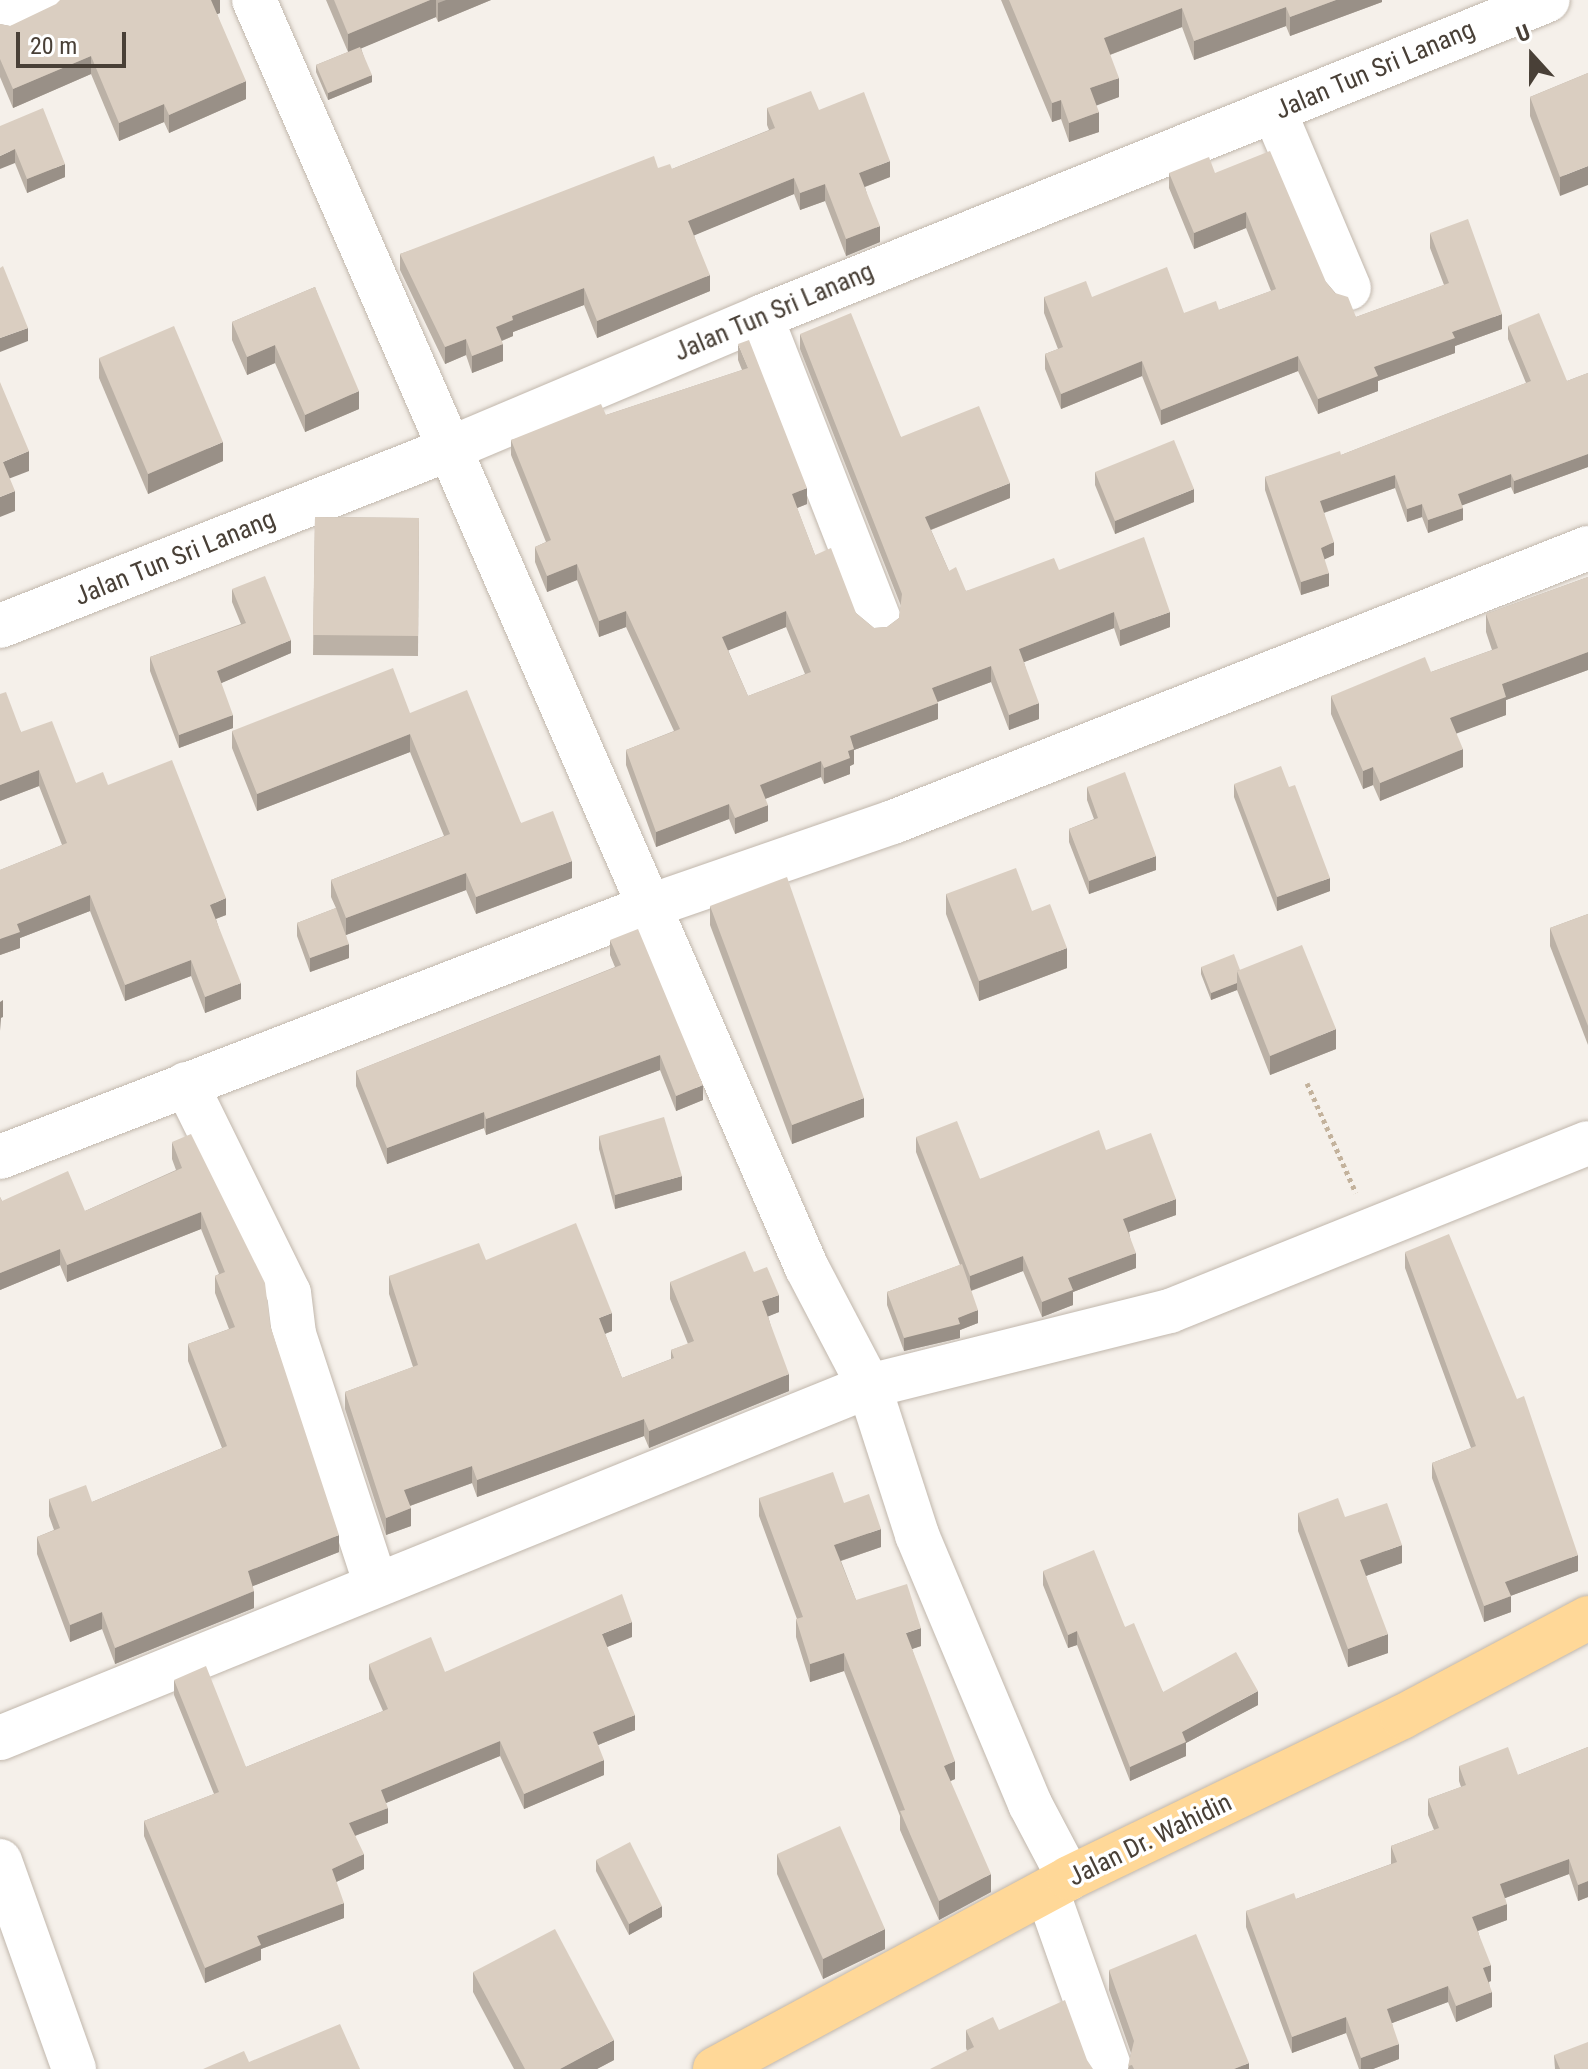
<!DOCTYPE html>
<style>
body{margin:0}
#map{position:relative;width:1588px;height:2069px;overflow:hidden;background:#f5f0ea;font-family:"Roboto Condensed",sans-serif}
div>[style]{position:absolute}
.path>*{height:5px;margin-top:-2.5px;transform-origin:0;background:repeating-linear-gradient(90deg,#c3b29c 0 4px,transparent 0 8px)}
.roads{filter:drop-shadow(0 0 2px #c1b7ac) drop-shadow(0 0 2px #c1b7ac)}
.minor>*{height:44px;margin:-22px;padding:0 22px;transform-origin:22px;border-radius:22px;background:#fff}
.major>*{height:44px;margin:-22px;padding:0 22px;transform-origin:22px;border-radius:22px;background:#ffd898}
.wall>*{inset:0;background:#bbb1a6}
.shaded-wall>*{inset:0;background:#999087}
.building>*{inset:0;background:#dacec1}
span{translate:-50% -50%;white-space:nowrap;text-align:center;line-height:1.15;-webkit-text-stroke:7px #fff;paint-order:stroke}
.street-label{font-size:26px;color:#494037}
.north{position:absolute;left:1492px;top:16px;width:80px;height:80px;-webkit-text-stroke:6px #fff;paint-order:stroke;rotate:339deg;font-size:22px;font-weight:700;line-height:32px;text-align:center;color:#494037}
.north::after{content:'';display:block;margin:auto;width:28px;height:36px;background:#494037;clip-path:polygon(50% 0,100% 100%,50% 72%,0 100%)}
.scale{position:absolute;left:16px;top:32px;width:110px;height:36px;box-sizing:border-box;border:4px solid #494037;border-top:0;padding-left:10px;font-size:24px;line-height:28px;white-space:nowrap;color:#494037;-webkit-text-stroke:6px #fff;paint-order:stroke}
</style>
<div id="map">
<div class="path">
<div style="left:1307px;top:1083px;width:120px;rotate:66deg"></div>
</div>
<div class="roads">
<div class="minor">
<div style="left:254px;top:0;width:1383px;rotate:66.44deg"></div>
<div style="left:807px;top:1268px;width:133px;rotate:62.3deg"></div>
<div style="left:869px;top:1386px;width:157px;rotate:72.1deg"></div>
<div style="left:917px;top:1535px;width:292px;rotate:67.2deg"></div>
<div style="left:1030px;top:1804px;width:84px;rotate:62.2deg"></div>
<div style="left:0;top:21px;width:51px;rotate:-24.5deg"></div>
<div style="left:1275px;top:113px;width:190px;rotate:67.1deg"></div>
<div style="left:761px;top:317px;width:324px;rotate:68.7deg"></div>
<div style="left:0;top:626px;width:483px;rotate:-21.5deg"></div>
<div style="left:449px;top:449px;width:339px;rotate:-22.9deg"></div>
<div style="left:761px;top:317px;width:848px;rotate:-21.94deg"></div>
<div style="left:186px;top:1084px;width:233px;rotate:63.8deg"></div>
<div style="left:289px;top:1293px;width:41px;rotate:83deg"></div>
<div style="left:294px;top:1334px;width:264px;rotate:71.9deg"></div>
<div style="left:0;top:1157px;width:700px;rotate:-21.1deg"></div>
<div style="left:653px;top:905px;width:254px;rotate:-19.1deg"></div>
<div style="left:893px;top:822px;width:747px;rotate:-21.52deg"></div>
<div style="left:0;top:1738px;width:938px;rotate:-22.05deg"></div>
<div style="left:869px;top:1386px;width:310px;rotate:-14deg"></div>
<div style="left:1170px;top:1311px;width:450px;rotate:-21.9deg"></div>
<div style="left:0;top:1861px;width:221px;rotate:70.4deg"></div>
<div style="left:1047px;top:1891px;width:189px;rotate:70.5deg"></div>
</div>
<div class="major">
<div style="left:715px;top:2069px;width:402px;rotate:-28.3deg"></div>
<div style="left:1069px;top:1878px;width:370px;rotate:-25.8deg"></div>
<div style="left:1402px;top:1717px;width:211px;rotate:-28deg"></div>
</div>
</div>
<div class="wall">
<div style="clip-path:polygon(220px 0,220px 13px,217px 14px,246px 99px,169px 133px,164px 122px,119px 141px,91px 74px,13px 108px,0 77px,0 24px,10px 26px)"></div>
<div style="clip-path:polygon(326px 0,491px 0,438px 22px,436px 17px,361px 48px,372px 82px,328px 100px,316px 72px,316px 65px,348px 52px)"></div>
<div style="clip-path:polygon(1001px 0,1382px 0,1382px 2px,1290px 36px,1286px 26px,1194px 60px,1182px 27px,1110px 55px,1119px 97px,1096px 105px,1099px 132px,1069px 142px,1061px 119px,1052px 122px)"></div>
<div style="clip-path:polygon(1588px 73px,1560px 196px,1530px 116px,1530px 97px)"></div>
<div style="clip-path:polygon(767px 108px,819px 110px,890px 177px,865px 187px,880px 242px,846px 256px,825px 201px,800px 210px,794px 194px,694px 235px,710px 291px,597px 338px,584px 305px,513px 332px,513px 336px,502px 341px,503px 361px,472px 373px,466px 355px,445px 364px,400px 270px,400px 254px,658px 168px,672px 169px,769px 130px,767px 125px)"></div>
<div style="clip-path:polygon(0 126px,65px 177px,27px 193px)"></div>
<div style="clip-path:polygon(1169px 173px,1215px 173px,1326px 282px,1356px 317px,1444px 285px,1430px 248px,1430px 233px,1502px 329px,1455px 346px,1455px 353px,1378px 381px,1378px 391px,1318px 414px,1298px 371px,1161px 425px,1142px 376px,1061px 409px,1045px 369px,1045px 354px,1058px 349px,1044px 313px,1044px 297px,1092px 297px,1184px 313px,1219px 310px,1271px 291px,1246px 228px,1194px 249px,1169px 188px)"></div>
<div style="clip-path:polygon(315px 287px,359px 409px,305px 432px,275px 363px,247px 375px,232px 340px,232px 322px)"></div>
<div style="clip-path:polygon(1508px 326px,1567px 381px,1588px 373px,1588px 467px,1514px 494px,1511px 487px,1462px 505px,1463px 520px,1428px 533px,1422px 517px,1407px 522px,1395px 488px,1324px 513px,1334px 555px,1324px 559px,1329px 586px,1301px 595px,1265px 490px,1265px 477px,1341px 455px,1526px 383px,1508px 339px)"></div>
<div style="clip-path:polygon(evenodd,800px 334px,901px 437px,1010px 498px,931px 530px,949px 571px,966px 591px,1059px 570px,1170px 627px,1120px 646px,1114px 628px,1024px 662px,1039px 719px,1009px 730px,991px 682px,937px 702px,938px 719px,854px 750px,854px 764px,850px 766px,850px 774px,824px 784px,821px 777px,765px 799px,768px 821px,735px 834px,729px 819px,656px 847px,626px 765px,626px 750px,674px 731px,626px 627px,599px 637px,577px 580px,547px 592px,535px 562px,535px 547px,546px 542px,511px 455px,511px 440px,606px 415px,742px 370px,738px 360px,738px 344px,807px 504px,797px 508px,815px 555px,856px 613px,874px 628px,887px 627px,899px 618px,901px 606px,800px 349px,800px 334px,786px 627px,805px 674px,748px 696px,728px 650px,786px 627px)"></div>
<div style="clip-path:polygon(99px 358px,223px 461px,148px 494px,99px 378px)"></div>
<div style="clip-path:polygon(1095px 472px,1194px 502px,1115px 534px,1095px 485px)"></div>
<div style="clip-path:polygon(315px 517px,419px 518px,418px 656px,313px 655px)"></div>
<div style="clip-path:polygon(1588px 577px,1588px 670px,1506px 700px,1506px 715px,1456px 733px,1463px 767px,1380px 801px,1373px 785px,1363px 789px,1331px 714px,1331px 696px,1431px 672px,1492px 650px,1486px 632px,1486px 614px)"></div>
<div style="clip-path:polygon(232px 589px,291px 653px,221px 683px,233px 728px,179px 748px,150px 671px,150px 657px,241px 624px,232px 602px)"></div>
<div style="clip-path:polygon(0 694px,21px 732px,76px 783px,108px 785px,226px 915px,216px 919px,241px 999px,205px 1013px,191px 976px,125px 1001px,90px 911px,20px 938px,20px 948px,0 955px,0 870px,62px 845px,39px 786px,0 801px)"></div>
<div style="clip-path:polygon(410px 713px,521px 823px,572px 878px,476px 914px,466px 890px,346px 935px,349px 958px,310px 972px,297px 936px,297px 923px,336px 908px,331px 897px,331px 880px,444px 836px,410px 752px,257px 811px,232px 748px,232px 731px)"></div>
<div style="clip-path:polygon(1234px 784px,1330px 891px,1277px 911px,1234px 797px)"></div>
<div style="clip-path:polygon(1087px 787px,1156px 870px,1089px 894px,1069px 842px,1069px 829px,1094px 819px,1087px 800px)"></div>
<div style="clip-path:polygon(946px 894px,1032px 911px,1067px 968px,979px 1001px,946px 914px)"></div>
<div style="clip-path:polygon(710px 906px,864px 1117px,792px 1144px,710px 925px)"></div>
<div style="clip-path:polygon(1588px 914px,1588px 1045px,1550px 946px,1550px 928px)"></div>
<div style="clip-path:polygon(610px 940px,703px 1100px,676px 1111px,660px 1070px,486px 1135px,484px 1128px,387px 1164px,356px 1086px,356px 1071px,615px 967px,610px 955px)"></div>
<div style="clip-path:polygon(1201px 967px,1240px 970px,1336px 1049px,1270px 1075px,1237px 990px,1211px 1000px,1201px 974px)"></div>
<div style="clip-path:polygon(599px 1136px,682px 1190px,615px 1209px,599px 1149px)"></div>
<div style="clip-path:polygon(916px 1137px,980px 1179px,1106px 1150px,1176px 1215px,1129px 1232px,1136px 1268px,1073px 1292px,1073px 1305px,1042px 1317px,1023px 1271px,971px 1291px,978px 1323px,960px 1330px,960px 1338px,904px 1351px,887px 1305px,887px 1292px,960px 1265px,916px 1152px)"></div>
<div style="clip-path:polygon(172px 1142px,270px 1325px,339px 1552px,253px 1586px,254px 1608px,115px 1664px,102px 1629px,70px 1642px,37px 1554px,37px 1537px,54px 1530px,49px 1516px,49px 1499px,92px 1502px,222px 1448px,188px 1361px,188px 1344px,229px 1329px,215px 1293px,215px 1276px,219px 1274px,201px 1229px,67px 1282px,60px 1265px,0 1290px,0 1197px,2px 1201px,85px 1211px,176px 1170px,172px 1159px)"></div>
<div style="clip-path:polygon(1405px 1252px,1578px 1571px,1510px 1596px,1511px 1612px,1484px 1622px,1432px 1478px,1432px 1463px,1471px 1448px,1405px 1268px)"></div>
<div style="clip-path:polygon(486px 1260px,612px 1331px,605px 1334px,622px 1378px,671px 1359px,671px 1350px,688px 1344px,670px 1299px,670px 1282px,754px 1272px,779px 1312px,768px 1316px,789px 1391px,649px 1448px,644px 1436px,477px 1497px,472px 1483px,410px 1506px,411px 1526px,386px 1535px,345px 1409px,345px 1392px,413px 1367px,389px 1294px,389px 1276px)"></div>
<div style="clip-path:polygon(759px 1498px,844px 1503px,881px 1547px,841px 1561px,856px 1600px,921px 1646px,912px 1649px,955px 1779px,950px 1781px,991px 1892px,939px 1920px,900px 1830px,900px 1816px,844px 1671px,810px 1682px,796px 1637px,796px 1619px,797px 1619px,759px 1516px)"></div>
<div style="clip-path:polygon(1298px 1513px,1345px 1517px,1402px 1563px,1366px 1576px,1388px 1653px,1348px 1667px,1298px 1531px)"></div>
<div style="clip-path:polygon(1043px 1571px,1125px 1627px,1163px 1692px,1258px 1705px,1186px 1743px,1186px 1756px,1130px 1781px,1077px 1645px,1068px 1648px,1043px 1585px)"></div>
<div style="clip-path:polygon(632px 1637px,607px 1647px,635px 1730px,598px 1745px,604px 1775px,524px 1809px,500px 1756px,386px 1803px,388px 1823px,355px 1836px,364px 1869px,336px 1882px,344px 1918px,261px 1949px,261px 1960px,205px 1983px,144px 1836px,144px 1821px,214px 1794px,174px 1695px,174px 1680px,246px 1767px,383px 1711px,369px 1679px,369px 1664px,445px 1672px)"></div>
<div style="clip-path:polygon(1588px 1747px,1588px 1897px,1578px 1901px,1569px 1874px,1505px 1898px,1507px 1920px,1478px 1931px,1491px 1981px,1489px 1982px,1492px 2007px,1456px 2022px,1448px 2002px,1392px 2023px,1399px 2059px,1373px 2069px,1359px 2069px,1346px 2033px,1292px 2053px,1246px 1927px,1246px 1911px,1296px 1899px,1391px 1864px,1391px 1846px,1434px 1830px,1428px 1815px,1428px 1799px,1461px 1787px,1459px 1781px,1459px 1766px,1518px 1775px)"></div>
<div style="clip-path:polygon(777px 1854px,885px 1949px,823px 1979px,777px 1874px)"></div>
<div style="clip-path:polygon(596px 1860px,662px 1917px,629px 1935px,596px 1871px)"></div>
<div style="clip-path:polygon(1109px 1970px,1249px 2069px,1128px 2069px,1131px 2053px,1109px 1990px)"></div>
<div style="clip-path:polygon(473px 1972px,614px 2060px,597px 2069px,514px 2069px,473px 1992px)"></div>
<div style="clip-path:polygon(966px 2030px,999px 2030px,1087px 2060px,967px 2051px,966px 2048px)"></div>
<div style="clip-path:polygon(1554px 2055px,1588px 2069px,1555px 2069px)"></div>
</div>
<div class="shaded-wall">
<div style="clip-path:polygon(210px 0,220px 0,220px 13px,210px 17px)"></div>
<div style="clip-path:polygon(430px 0,436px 0,436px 17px,348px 54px,348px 34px)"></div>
<div style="clip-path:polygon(446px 0,491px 0,438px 22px,438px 3px)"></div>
<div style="clip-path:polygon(1336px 0,1382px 0,1382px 2px,1290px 36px,1290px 17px)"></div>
<div style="clip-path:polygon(1286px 7px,1286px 26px,1194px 60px,1194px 41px)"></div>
<div style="clip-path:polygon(1182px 8px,1182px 27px,1104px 57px,1104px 38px)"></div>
<div style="clip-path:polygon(91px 56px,91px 74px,13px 108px,13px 89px)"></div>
<div style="clip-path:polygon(372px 75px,372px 82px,328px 100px,328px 93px)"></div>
<div style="clip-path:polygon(1119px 78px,1119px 97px,1090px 108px,1090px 88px)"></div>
<div style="clip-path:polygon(246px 81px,246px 99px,169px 133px,169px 115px)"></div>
<div style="clip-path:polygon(1061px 100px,1061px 119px,1052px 122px,1052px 103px)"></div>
<div style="clip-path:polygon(164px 104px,164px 122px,119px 141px,119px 123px)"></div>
<div style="clip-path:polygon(1099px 112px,1099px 132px,1069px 142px,1069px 123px)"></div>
<div style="clip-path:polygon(15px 149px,15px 163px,0 169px,0 156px)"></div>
<div style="clip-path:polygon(890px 161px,890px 177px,859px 189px,859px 173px)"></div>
<div style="clip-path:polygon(65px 164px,65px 177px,27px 193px,27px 179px)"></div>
<div style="clip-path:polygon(1588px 166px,1588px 185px,1560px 196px,1560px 177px)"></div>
<div style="clip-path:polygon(794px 178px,794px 194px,688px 238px,688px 221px)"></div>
<div style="clip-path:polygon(825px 184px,825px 201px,800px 210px,800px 193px)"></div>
<div style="clip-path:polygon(1246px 212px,1246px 228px,1194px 249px,1194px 233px)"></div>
<div style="clip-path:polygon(880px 226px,880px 242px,846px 256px,846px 239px)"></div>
<div style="clip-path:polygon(710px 275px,710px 291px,597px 338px,597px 321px)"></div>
<div style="clip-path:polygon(584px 288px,584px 305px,513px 332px,513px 336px,496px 343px,496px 327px,512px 316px)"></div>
<div style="clip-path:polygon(1502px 314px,1502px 329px,1455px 346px,1455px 353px,1378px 381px,1378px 391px,1318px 414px,1318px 399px,1374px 367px,1452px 332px)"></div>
<div style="clip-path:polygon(28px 328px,28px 341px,0 352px,0 338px)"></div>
<div style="clip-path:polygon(466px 339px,466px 355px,445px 364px,445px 347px)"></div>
<div style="clip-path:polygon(503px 344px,503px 361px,472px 373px,472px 356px)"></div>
<div style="clip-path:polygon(275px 345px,275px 363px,247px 375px,247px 357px)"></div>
<div style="clip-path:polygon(1298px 356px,1298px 371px,1161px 425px,1161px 410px)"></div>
<div style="clip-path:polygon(1142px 361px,1142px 376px,1061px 409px,1061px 394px)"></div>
<div style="clip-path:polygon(359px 391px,359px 409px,305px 432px,305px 415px)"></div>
<div style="clip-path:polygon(223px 442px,223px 461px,148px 494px,148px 474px)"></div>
<div style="clip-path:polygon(29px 451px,29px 471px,3px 481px,3px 462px)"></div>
<div style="clip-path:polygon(1588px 454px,1588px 467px,1514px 494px,1514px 481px)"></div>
<div style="clip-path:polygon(1511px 474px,1511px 487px,1458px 507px,1458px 494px)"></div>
<div style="clip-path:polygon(1395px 475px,1395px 488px,1320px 514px,1320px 501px)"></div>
<div style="clip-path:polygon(1010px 483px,1010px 498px,925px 532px,925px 517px)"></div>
<div style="clip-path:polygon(807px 488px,807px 504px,792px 510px,792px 494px)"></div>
<div style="clip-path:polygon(1194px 489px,1194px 502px,1115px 534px,1115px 521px)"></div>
<div style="clip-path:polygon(15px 491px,15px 511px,0 517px,0 497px)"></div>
<div style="clip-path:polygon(1422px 504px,1422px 517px,1407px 522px,1407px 509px)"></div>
<div style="clip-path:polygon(1463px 508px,1463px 520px,1428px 533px,1428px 520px)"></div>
<div style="clip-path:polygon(1334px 542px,1334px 555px,1321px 561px,1321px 548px)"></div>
<div style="clip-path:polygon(577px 564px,577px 580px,547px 592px,547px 576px)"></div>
<div style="clip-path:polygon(1329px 573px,1329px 586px,1301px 595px,1301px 582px)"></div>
<div style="clip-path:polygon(626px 611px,626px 627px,599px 637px,599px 621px)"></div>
<div style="clip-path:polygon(786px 611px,786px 627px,722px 653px,722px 637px)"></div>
<div style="clip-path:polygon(1114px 612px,1114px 628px,1019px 664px,1019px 649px)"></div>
<div style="clip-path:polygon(1170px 612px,1170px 627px,1120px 646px,1120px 630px)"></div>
<div style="clip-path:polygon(291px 640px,291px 653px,217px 685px,217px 671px)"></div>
<div style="clip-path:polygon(1588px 652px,1588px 670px,1506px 700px,1506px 715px,1450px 736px,1450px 718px,1502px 684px)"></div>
<div style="clip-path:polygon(991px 666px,991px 682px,932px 704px,932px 688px)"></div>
<div style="clip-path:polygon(938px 703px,938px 719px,854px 750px,854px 764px,850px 766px,850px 774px,824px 784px,824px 768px,850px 736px)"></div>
<div style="clip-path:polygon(1039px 703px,1039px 719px,1009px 730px,1009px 715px)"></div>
<div style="clip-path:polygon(233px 715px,233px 728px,179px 748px,179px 735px)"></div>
<div style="clip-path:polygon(410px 734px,410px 752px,257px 811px,257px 794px)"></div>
<div style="clip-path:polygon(1463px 749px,1463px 767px,1380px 801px,1380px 783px)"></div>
<div style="clip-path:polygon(821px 761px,821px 777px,760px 801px,760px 785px)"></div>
<div style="clip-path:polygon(1373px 767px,1373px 785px,1363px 789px,1363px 771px)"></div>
<div style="clip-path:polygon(39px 770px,39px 786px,0 801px,0 785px)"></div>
<div style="clip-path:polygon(729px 804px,729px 819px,656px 847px,656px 832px)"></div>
<div style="clip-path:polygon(768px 805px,768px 821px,735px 834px,735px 818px)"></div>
<div style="clip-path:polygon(1156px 856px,1156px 870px,1089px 894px,1089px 881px)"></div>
<div style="clip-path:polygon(572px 861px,572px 878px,476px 914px,476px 897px)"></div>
<div style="clip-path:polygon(466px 873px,466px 890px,346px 935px,346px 918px)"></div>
<div style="clip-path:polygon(1330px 878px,1330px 891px,1277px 911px,1277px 897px)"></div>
<div style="clip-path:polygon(90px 895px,90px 911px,20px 938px,20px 948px,0 955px,0 939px,17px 924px)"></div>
<div style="clip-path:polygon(226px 898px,226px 915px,210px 921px,210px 905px)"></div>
<div style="clip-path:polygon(349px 944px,349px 958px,310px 972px,310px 958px)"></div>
<div style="clip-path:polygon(1067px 948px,1067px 968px,979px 1001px,979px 981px)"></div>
<div style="clip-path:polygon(191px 960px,191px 976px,125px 1001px,125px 985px)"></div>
<div style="clip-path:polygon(241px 983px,241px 999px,205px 1013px,205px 997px)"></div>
<div style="clip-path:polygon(1237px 983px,1237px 990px,1211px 1000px,1211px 993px)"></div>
<div style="clip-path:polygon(3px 1000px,3px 1017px,1px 1018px,0 1031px,0 1002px)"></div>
<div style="clip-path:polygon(1336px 1029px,1336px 1049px,1270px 1075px,1270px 1056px)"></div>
<div style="clip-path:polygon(660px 1055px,660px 1070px,486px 1135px,486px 1119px)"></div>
<div style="clip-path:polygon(703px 1085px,703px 1100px,676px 1111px,676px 1096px)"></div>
<div style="clip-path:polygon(864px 1098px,864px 1117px,792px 1144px,792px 1125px)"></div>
<div style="clip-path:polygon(484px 1112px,484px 1128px,387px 1164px,387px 1148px)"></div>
<div style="clip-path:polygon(682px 1176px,682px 1190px,615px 1209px,615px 1195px)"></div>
<div style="clip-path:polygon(1176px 1199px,1176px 1215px,1123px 1234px,1123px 1219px)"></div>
<div style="clip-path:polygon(201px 1212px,201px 1229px,67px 1282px,67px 1265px)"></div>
<div style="clip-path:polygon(60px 1249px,60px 1265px,0 1290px,0 1273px)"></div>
<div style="clip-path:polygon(1136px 1253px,1136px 1268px,1073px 1292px,1073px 1305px,1042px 1317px,1042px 1302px,1068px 1278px)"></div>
<div style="clip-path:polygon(1023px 1256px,1023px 1271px,970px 1291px,970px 1276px)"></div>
<div style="clip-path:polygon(779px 1295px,779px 1312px,762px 1319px,762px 1301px)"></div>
<div style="clip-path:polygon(978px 1310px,978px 1323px,960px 1330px,960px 1338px,904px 1351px,904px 1338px)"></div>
<div style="clip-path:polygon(612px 1313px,612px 1331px,599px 1336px,599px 1318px)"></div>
<div style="clip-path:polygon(789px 1374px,789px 1391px,649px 1448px,649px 1431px)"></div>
<div style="clip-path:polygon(644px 1419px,644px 1436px,477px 1497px,477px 1480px)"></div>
<div style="clip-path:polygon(472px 1466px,472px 1483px,404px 1508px,404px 1490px)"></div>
<div style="clip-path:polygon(411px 1508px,411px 1526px,386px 1535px,386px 1518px)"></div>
<div style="clip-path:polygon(881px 1529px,881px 1547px,834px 1563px,834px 1545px)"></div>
<div style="clip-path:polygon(339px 1535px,339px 1552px,248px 1588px,248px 1571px)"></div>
<div style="clip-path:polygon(1402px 1545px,1402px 1563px,1360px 1578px,1360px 1560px)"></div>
<div style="clip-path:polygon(1578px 1555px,1578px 1571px,1505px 1598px,1505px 1582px)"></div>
<div style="clip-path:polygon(254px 1591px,254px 1608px,115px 1664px,115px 1648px)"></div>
<div style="clip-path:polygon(1511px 1596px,1511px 1612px,1484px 1622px,1484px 1606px)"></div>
<div style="clip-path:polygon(102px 1612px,102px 1629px,70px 1642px,70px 1625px)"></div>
<div style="clip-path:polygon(632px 1622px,632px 1637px,602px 1649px,602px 1634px)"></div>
<div style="clip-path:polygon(921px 1628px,921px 1646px,906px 1651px,906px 1633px)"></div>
<div style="clip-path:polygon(1077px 1631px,1077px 1645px,1068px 1648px,1068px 1635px)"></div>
<div style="clip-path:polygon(1388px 1634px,1388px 1653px,1348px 1667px,1348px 1649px)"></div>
<div style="clip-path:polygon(844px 1653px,844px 1671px,810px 1682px,810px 1664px)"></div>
<div style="clip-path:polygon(1258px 1691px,1258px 1705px,1186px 1743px,1186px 1756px,1130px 1781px,1130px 1767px,1182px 1732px)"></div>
<div style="clip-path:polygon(635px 1715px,635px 1730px,593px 1747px,593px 1732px)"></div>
<div style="clip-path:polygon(500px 1741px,500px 1756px,381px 1805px,381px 1790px)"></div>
<div style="clip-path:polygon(604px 1760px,604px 1775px,524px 1809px,524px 1794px)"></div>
<div style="clip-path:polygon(955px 1761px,955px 1779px,944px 1784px,944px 1766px)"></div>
<div style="clip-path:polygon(388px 1808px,388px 1823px,349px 1838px,349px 1823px)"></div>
<div style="clip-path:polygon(364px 1854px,364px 1869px,332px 1884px,332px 1869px)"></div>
<div style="clip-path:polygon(1569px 1859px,1569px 1874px,1500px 1900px,1500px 1884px)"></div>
<div style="clip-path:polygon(991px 1874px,991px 1892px,939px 1920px,939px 1901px)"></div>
<div style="clip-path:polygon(1588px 1881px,1588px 1897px,1578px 1901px,1578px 1885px)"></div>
<div style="clip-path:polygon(344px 1903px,344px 1918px,261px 1949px,261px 1960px,205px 1983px,205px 1968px,257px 1936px)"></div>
<div style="clip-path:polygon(1507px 1904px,1507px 1920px,1472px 1933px,1472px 1917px)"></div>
<div style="clip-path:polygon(662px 1906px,662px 1917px,629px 1935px,629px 1924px)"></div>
<div style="clip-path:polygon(885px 1929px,885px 1949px,823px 1979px,823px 1959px)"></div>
<div style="clip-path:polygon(1491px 1965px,1491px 1981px,1483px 1984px,1483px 1968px)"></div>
<div style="clip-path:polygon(1448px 1986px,1448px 2002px,1387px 2025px,1387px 2009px)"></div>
<div style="clip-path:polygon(1492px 1992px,1492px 2007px,1456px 2022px,1456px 2006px)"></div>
<div style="clip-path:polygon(1346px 2017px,1346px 2033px,1292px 2053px,1292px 2037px)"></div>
<div style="clip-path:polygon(614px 2040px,614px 2060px,597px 2069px,560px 2069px)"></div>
<div style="clip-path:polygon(1399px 2044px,1399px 2059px,1373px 2069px,1361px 2069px,1361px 2058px)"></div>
<div style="clip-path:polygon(1249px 2063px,1249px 2069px,1234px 2069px)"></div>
</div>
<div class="building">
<div style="clip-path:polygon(60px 0,211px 0,246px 81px,169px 115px,164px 104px,119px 123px,91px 56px,13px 89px,0 59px,0 24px,10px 26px,56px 4px)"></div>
<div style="clip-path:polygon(334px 0,430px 0,348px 34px)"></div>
<div style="clip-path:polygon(1009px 0,1336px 0,1290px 17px,1286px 7px,1194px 41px,1182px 8px,1104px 38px,1119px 78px,1090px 88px,1099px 112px,1069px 123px,1061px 100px,1052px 103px)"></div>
<div style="clip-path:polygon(360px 47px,372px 75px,328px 93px,316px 65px)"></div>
<div style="clip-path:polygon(1588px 73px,1588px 166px,1560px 177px,1530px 97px)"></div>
<div style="clip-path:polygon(811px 91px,819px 110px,864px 92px,890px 161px,859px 173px,880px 226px,846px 239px,825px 184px,800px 193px,794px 178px,688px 221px,710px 275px,597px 321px,584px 288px,512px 316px,513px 320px,496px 327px,503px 344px,472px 356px,466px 339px,445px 347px,400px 254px,654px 156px,658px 168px,670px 164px,672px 169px,775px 128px,767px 108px)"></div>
<div style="clip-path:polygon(43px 108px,65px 164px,27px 179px,15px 149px,0 156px,0 126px)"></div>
<div style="clip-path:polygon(1270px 151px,1326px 282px,1335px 293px,1348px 297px,1356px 317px,1449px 283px,1430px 233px,1468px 219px,1502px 314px,1452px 332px,1455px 338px,1374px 367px,1378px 376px,1318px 399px,1298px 356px,1161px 410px,1142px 361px,1061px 394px,1045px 354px,1063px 347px,1044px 297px,1086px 281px,1092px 297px,1167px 267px,1184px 313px,1216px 301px,1219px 310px,1276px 289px,1246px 212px,1194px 233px,1169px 173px,1209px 157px,1215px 173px)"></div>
<div style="clip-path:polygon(3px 266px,28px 328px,0 338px,0 268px)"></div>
<div style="clip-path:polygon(315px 287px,359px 391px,305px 415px,275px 345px,247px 357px,232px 322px)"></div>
<div style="clip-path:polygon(evenodd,851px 313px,901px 437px,979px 406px,1010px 483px,925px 517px,949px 571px,956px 567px,966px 591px,1054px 558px,1059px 570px,1144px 537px,1170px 612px,1120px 630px,1114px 612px,1019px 649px,1039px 703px,1009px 715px,991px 666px,932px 688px,938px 703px,850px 736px,854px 749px,848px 751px,850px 758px,824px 768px,821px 761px,760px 785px,768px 805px,735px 818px,729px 804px,656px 832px,626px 750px,680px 729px,626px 611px,599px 621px,577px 564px,547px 576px,535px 547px,551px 540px,511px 440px,601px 404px,606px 415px,748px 368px,738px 344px,749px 340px,807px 488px,792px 494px,815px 555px,831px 548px,856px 613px,874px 628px,887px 627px,899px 618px,902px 594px,800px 334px,851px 313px,786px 611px,811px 672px,748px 696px,722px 637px,786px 611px)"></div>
<div style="clip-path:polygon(1539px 313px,1567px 381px,1588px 373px,1588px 454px,1514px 481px,1511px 474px,1458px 494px,1463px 508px,1428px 520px,1422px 504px,1407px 509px,1395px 475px,1320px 501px,1334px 542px,1321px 548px,1329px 573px,1301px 582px,1265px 477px,1340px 451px,1341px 455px,1531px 381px,1508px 326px)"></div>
<div style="clip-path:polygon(174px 326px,223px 442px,148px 474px,99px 358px)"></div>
<div style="clip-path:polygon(0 382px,29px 451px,3px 462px,15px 491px,0 497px)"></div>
<div style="clip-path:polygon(1174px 440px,1194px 489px,1115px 521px,1095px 472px)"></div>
<div style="clip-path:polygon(315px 517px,419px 518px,418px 636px,313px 635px)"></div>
<div style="clip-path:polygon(265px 576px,291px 640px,217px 671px,233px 715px,179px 735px,150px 657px,246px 623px,232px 589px)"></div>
<div style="clip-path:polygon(1588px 577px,1588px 652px,1502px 684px,1506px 697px,1450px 718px,1463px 749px,1380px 783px,1373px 767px,1363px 771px,1331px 696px,1425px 657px,1431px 672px,1498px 648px,1486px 614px)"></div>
<div style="clip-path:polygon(393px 668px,410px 713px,467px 690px,521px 823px,553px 811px,572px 861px,476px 897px,466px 873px,346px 918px,331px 880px,450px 834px,410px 734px,257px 794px,232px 731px)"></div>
<div style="clip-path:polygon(6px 692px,21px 732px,52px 721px,76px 783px,103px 772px,108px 785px,172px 760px,226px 898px,210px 905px,241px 983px,205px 997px,191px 960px,125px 985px,90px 895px,17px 924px,20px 932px,0 939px,0 870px,67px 843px,39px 770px,0 785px,0 694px)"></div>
<div style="clip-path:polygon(1281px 766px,1289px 787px,1295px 785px,1330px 878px,1277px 897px,1234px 784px)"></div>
<div style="clip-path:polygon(1125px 772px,1156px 856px,1089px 881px,1069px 829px,1098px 818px,1087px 787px)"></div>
<div style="clip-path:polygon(1016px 868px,1032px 911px,1050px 904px,1067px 948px,979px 981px,946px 894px)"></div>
<div style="clip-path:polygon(787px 877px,864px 1098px,792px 1125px,710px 906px)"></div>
<div style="clip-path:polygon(336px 908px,349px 944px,310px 958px,297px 923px)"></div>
<div style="clip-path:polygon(1588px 914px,1588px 1026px,1550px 928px)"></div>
<div style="clip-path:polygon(638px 929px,703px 1085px,676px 1096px,660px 1055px,486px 1119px,484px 1112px,387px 1148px,356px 1071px,621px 965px,610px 940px)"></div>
<div style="clip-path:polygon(1302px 945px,1336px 1029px,1270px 1056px,1237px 971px)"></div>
<div style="clip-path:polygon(1234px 954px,1240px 970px,1237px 971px,1237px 983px,1211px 993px,1201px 967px)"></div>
<div style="clip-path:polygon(664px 1117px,682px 1176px,615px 1195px,599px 1136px)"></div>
<div style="clip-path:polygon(957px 1121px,980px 1179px,1099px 1130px,1106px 1150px,1151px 1133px,1176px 1199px,1123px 1219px,1136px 1253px,1068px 1278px,1073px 1290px,1042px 1302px,1023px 1256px,970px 1276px,916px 1137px)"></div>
<div style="clip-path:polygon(191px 1134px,265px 1283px,270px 1325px,339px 1535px,248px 1571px,254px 1591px,115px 1648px,102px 1612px,70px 1625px,37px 1537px,60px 1528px,49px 1499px,86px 1485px,92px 1502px,227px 1446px,188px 1344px,235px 1327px,215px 1276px,225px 1272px,201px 1212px,67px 1265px,60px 1249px,0 1273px,0 1197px,2px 1201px,68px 1171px,85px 1211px,182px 1168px,172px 1142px)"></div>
<div style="clip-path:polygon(576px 1223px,612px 1313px,599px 1318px,622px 1378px,674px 1358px,671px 1350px,694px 1341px,670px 1282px,745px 1251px,754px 1272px,767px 1267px,779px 1295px,762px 1301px,789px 1374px,649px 1431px,644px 1419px,477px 1480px,472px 1466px,404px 1490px,411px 1508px,386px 1518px,345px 1392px,418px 1365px,389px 1276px,479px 1243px,486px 1260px)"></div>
<div style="clip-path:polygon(1449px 1234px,1517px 1399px,1524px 1396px,1578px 1555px,1505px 1582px,1511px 1596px,1484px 1606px,1432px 1463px,1476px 1446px,1405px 1252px)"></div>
<div style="clip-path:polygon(962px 1264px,978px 1310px,958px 1318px,960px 1324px,904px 1338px,887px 1292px)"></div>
<div style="clip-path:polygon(833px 1472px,844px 1503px,869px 1494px,881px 1529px,834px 1545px,856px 1600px,907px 1584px,921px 1628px,906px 1633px,955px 1761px,944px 1766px,991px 1874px,939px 1901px,900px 1811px,905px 1810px,844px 1653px,810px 1664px,796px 1619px,803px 1617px,759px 1498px)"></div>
<div style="clip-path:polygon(1338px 1498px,1345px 1517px,1387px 1503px,1402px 1545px,1360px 1560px,1388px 1634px,1348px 1649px,1298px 1513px)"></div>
<div style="clip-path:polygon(1094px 1550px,1125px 1627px,1134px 1623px,1163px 1692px,1236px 1652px,1258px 1691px,1182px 1732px,1186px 1742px,1130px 1767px,1077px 1631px,1068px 1635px,1043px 1571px)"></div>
<div style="clip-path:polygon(622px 1594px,632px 1622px,602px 1634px,635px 1715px,593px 1732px,604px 1760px,524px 1794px,500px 1741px,381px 1790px,388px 1808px,349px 1823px,364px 1854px,332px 1869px,344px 1903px,257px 1936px,261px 1945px,205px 1968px,144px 1821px,219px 1792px,174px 1680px,206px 1666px,246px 1767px,388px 1709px,369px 1664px,431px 1637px,445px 1672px)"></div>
<div style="clip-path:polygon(1508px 1747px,1518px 1775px,1588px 1747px,1588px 1881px,1578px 1885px,1569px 1859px,1500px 1884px,1507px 1904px,1472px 1917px,1491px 1965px,1483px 1968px,1492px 1992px,1456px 2006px,1448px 1986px,1387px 2009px,1399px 2044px,1361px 2058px,1346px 2017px,1292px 2037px,1246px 1911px,1294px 1893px,1296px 1899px,1397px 1862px,1391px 1846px,1439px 1828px,1428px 1799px,1466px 1785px,1459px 1766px)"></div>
<div style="clip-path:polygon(840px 1826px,885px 1929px,823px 1959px,777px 1854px)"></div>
<div style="clip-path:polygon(630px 1842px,662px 1906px,629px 1924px,596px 1860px)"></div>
<div style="clip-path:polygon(555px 1929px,614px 2040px,560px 2069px,525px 2069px,473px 1972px)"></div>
<div style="clip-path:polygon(1196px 1934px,1249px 2063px,1234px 2069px,1134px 2069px,1132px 2065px,1128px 2066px,1134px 2041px,1109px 1970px)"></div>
<div style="clip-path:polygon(1065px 2000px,1087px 2060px,1093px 2069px,930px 2069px,974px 2047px,966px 2030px,993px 2017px,999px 2030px)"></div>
<div style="clip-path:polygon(340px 2024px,360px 2069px,203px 2069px,244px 2051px,249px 2062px)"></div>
<div style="clip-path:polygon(1588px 2042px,1588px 2069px,1560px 2069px,1554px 2055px)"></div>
</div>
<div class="street-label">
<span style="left:1375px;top:70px;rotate:-23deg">Jalan Tun Sri Lanang</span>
<span style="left:774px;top:312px;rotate:-23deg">Jalan Tun Sri Lanang</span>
<span style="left:175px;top:558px;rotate:-22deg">Jalan Tun Sri Lanang</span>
<span style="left:1150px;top:1840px;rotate:-26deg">Jalan Dr. Wahidin</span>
</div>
<div class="north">U</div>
<div class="scale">20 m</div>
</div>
